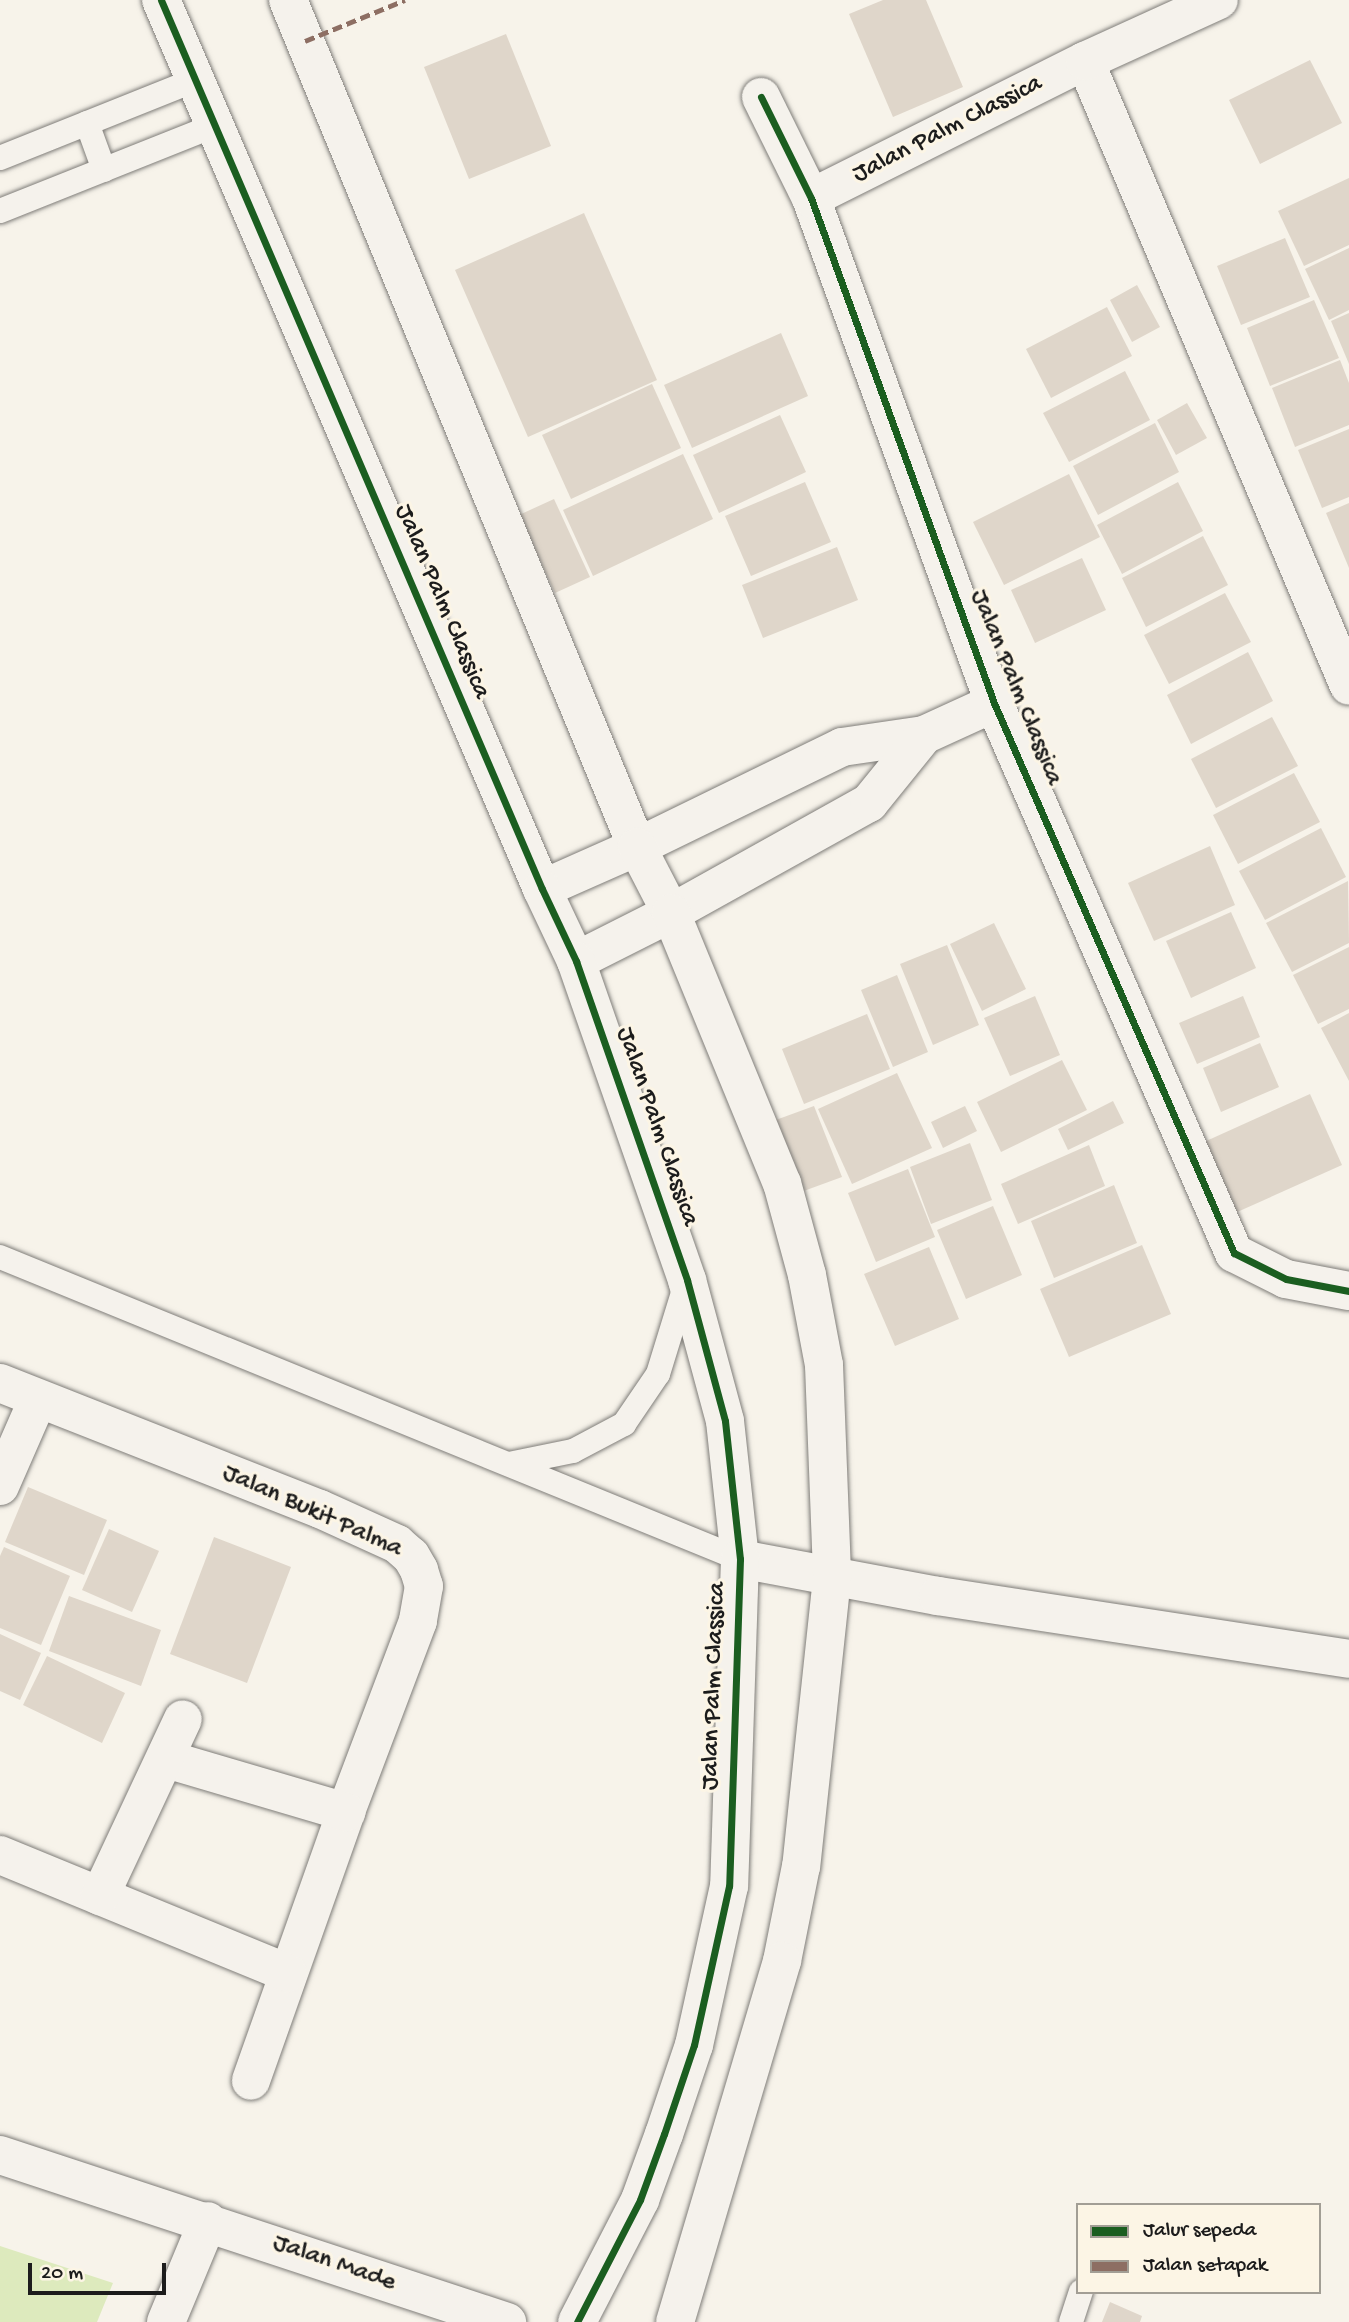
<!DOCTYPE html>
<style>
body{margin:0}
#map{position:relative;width:1349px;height:2322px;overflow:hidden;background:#f7f3ea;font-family:"Gochi Hand",sans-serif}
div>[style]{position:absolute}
.green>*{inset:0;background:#ddeabd}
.building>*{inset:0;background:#dfd6ca}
.roads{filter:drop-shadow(0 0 2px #7f7d79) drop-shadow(0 0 2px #7f7d79)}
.service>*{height:24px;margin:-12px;padding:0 12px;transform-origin:12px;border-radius:12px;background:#f5f2ec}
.minor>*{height:38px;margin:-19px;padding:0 19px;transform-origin:19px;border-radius:19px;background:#f5f2ec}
.tertiary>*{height:38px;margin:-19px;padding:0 19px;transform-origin:19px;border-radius:19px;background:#f5f2ec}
.quiet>*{height:5px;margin-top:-2.5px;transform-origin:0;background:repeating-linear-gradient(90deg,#8d6e63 0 10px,transparent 0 15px)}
.cycleway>*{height:7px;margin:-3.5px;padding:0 3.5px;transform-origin:3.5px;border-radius:3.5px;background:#1b5e20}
span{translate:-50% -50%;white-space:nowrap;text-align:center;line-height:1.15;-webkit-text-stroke:6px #fcf5e5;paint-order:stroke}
.street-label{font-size:26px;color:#1c1c1c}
.legend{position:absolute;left:1076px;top:2203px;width:245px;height:91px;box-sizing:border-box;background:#fcf5e5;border:2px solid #a29e95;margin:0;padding:9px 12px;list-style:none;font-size:21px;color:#1c1c1c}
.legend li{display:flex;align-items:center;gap:14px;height:35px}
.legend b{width:35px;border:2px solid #a29e95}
.scale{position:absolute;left:28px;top:2263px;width:138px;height:32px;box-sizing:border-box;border:4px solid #1c1c1c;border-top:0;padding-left:9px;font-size:21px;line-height:24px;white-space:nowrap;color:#1c1c1c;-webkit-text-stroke:5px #fcf5e5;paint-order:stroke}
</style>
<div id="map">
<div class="green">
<div style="clip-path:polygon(0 2246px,113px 2283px,97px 2322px,0 2322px)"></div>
</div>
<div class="building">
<div style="clip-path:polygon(883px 0,926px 0,963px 87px,893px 117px,849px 14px)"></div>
<div style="clip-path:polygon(506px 34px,551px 146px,469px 179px,424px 67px)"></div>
<div style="clip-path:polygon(1310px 60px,1342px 123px,1260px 164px,1229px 100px)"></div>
<div style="clip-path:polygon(1349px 178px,1349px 245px,1304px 266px,1278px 211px)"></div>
<div style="clip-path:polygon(584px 213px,657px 380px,528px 437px,455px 270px)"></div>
<div style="clip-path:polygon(1285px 238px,1310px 297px,1241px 325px,1217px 266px)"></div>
<div style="clip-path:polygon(1349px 248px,1349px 310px,1329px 320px,1305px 269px)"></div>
<div style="clip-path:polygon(1137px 285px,1160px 327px,1132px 342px,1110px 300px)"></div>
<div style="clip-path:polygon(1314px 300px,1339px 358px,1270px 386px,1247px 328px)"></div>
<div style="clip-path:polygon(1107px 307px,1132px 356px,1051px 398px,1026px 349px)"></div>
<div style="clip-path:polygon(1349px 313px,1349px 364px,1331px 321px)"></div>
<div style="clip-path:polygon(781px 333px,808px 396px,692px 448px,664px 385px)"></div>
<div style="clip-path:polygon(1340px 360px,1349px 383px,1349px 425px,1295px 447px,1272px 388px)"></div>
<div style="clip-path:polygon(1125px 371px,1150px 420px,1069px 462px,1043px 413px)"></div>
<div style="clip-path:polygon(652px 384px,681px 448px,571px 499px,542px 435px)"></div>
<div style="clip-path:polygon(1187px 403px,1207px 438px,1176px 455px,1157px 420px)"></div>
<div style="clip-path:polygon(780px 415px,806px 472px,719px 513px,693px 455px)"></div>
<div style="clip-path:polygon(1155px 423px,1179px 472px,1098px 515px,1073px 466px)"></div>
<div style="clip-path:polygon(1349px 429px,1349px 497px,1322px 508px,1298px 450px)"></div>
<div style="clip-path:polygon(683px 454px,713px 519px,593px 576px,563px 510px)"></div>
<div style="clip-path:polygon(1069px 474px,1100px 537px,1004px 585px,973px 522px)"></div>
<div style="clip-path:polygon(805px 482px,831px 542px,751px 576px,725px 516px)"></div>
<div style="clip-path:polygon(1178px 482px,1203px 531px,1122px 574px,1097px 525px)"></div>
<div style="clip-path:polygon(554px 499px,590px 577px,555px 593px,519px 515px)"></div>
<div style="clip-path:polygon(1349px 503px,1349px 568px,1326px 513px)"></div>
<div style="clip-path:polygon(1203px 536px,1228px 585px,1146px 627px,1122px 578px)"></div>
<div style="clip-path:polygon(837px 547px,858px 600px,763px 638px,742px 585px)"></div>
<div style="clip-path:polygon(1082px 558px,1106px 610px,1035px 643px,1011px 590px)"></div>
<div style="clip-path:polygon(1225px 593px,1251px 642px,1169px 684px,1144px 635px)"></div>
<div style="clip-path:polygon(1248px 652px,1273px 701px,1191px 744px,1167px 695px)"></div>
<div style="clip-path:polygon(1272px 717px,1298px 766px,1216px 808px,1191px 759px)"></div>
<div style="clip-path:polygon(1294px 773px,1320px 822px,1238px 864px,1213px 815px)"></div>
<div style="clip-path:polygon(1321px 828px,1346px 877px,1265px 920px,1239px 871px)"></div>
<div style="clip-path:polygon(1210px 846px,1235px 905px,1154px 941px,1128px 883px)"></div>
<div style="clip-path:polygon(1348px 881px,1349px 943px,1292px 972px,1266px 923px)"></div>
<div style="clip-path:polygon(1231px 912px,1256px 968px,1191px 998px,1166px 941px)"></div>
<div style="clip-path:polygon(994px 923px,1026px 989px,982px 1011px,950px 944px)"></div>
<div style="clip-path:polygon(947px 945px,979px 1025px,933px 1045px,900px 964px)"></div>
<div style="clip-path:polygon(1349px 947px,1349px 1009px,1318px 1024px,1293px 975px)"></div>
<div style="clip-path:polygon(897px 975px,928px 1052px,893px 1067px,861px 990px)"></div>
<div style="clip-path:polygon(1035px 996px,1060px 1055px,1010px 1076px,984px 1018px)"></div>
<div style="clip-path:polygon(1243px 996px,1260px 1037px,1197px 1064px,1179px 1023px)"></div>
<div style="clip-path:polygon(1349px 1013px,1349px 1081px,1321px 1028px)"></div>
<div style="clip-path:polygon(867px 1014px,890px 1069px,804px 1104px,782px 1049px)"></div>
<div style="clip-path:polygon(1260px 1043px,1279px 1087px,1221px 1112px,1203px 1068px)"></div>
<div style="clip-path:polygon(1062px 1060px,1087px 1110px,1001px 1152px,977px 1102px)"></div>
<div style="clip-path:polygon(897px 1073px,932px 1148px,852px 1184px,818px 1109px)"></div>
<div style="clip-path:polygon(1310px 1094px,1342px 1165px,1235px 1213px,1204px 1142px)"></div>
<div style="clip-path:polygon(1113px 1101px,1124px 1123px,1068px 1150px,1058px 1129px)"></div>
<div style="clip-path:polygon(814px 1106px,842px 1177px,801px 1192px,773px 1121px)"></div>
<div style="clip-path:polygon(965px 1106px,977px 1131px,943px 1148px,931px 1122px)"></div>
<div style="clip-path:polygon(970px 1143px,992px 1200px,931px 1224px,910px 1167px)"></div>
<div style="clip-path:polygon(1089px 1145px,1105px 1186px,1018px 1224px,1001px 1184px)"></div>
<div style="clip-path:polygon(908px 1169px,935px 1237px,876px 1262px,848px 1193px)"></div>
<div style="clip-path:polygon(1114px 1185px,1137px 1243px,1054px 1278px,1031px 1221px)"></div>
<div style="clip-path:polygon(993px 1206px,1022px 1275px,966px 1299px,937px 1230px)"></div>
<div style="clip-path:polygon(1142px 1245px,1171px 1314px,1069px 1357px,1040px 1289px)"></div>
<div style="clip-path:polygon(929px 1247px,959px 1319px,895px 1346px,864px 1274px)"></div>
<div style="clip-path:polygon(28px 1487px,107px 1520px,84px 1575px,5px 1542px)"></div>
<div style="clip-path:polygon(109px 1529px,159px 1551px,132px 1612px,82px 1590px)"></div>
<div style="clip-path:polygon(214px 1537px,291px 1567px,247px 1683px,170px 1654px)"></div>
<div style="clip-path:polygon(4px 1547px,70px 1576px,41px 1645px,0 1628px,0 1556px)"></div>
<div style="clip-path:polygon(69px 1596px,161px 1630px,141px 1686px,49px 1651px)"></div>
<div style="clip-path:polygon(0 1634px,41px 1653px,20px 1700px,0 1691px)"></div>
<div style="clip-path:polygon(47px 1656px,125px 1693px,102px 1743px,23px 1705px)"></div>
<div style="clip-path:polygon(1110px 2302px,1142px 2316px,1140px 2322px,1102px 2322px)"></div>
</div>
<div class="roads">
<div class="service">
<div style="left:87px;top:123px;width:50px;rotate:70.1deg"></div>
<div style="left:0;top:158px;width:210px;rotate:-21.8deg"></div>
<div style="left:0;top:211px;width:230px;rotate:-21.7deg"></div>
<div style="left:0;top:1257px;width:799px;rotate:22.2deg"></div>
<div style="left:509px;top:1464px;width:65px;rotate:-11.5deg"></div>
<div style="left:573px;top:1451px;width:58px;rotate:-27.9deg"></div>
<div style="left:624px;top:1424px;width:60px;rotate:-55.8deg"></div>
<div style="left:658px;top:1374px;width:95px;rotate:-72.9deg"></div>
<div style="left:1071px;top:2322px;width:32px;rotate:-72deg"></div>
</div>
<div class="minor">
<div style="left:1085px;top:61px;width:678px;rotate:67.1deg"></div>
<div style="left:761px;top:97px;width:113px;rotate:63.7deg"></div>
<div style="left:811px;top:198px;width:537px;rotate:70.08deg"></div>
<div style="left:994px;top:703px;width:600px;rotate:66.43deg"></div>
<div style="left:1234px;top:1253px;width:58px;rotate:26.6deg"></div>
<div style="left:1286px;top:1279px;width:64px;rotate:10.8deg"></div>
<div style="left:811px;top:198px;width:306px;rotate:-26.6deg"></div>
<div style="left:1085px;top:61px;width:147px;rotate:-24.5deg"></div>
<div style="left:542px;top:889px;width:104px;rotate:-23.9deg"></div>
<div style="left:637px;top:847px;width:228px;rotate:-26deg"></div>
<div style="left:842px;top:747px;width:83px;rotate:-8.3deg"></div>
<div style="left:924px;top:735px;width:77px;rotate:-24.6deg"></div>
<div style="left:576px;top:961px;width:106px;rotate:-26.8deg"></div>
<div style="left:671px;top:913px;width:227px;rotate:-29.1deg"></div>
<div style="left:869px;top:803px;width:87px;rotate:-51deg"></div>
<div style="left:0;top:1383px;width:344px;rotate:21.5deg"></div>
<div style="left:320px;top:1509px;width:85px;rotate:24.4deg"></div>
<div style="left:397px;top:1544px;width:18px;rotate:41deg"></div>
<div style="left:411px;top:1556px;width:16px;rotate:60deg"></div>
<div style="left:419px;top:1570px;width:17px;rotate:73deg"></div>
<div style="left:424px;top:1586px;width:36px;rotate:100deg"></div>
<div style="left:418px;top:1621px;width:204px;rotate:110.7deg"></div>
<div style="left:346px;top:1812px;width:285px;rotate:109.5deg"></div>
<div style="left:0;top:1486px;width:95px;rotate:-66.4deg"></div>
<div style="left:740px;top:1559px;width:201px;rotate:10.6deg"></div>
<div style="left:938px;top:1596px;width:416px;rotate:8.7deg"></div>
<div style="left:166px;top:1759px;width:188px;rotate:16.4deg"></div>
<div style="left:0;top:1855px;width:311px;rotate:22.3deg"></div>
<div style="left:100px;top:1896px;width:195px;rotate:-64.9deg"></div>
<div style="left:166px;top:2322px;width:109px;rotate:-67.4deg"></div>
</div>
<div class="tertiary">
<div style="left:161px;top:0;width:967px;rotate:66.8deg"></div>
<div style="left:542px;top:889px;width:80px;rotate:64.7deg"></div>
<div style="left:576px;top:961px;width:338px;rotate:70.8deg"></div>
<div style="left:687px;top:1280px;width:146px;rotate:74.9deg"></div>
<div style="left:725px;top:1421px;width:139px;rotate:83.8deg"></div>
<div style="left:740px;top:1559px;width:327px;rotate:91.9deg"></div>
<div style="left:729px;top:1886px;width:163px;rotate:102.4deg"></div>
<div style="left:694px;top:2045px;width:94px;rotate:108.6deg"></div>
<div style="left:664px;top:2134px;width:70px;rotate:110deg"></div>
<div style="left:640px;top:2200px;width:137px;rotate:117.3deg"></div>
<div style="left:288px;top:0;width:916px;rotate:67.61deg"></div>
<div style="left:637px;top:847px;width:74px;rotate:62.7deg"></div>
<div style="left:671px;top:913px;width:292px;rotate:67.7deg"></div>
<div style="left:782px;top:1183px;width:95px;rotate:74.8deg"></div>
<div style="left:807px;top:1275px;width:92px;rotate:79.3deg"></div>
<div style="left:824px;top:1365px;width:213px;rotate:87.8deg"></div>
<div style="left:832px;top:1578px;width:290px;rotate:96.1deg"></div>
<div style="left:801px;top:1866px;width:97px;rotate:101.3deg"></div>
<div style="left:782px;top:1961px;width:377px;rotate:106.5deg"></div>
<div style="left:0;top:2155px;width:534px;rotate:18.23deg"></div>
</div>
</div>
<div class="quiet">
<div style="left:305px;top:41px;width:108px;rotate:-22.3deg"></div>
</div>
<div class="cycleway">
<div style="left:161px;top:0;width:967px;rotate:66.8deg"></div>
<div style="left:542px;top:889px;width:80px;rotate:64.7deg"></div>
<div style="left:576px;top:961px;width:338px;rotate:70.8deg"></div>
<div style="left:687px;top:1280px;width:146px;rotate:74.9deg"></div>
<div style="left:725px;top:1421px;width:139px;rotate:83.8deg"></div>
<div style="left:740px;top:1559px;width:327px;rotate:91.9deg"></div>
<div style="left:729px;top:1886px;width:163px;rotate:102.4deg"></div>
<div style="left:694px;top:2045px;width:94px;rotate:108.6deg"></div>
<div style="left:664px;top:2134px;width:70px;rotate:110deg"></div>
<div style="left:640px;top:2200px;width:137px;rotate:117.3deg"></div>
<div style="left:761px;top:97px;width:113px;rotate:63.7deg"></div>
<div style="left:811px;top:198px;width:537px;rotate:70.08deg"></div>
<div style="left:994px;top:703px;width:600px;rotate:66.43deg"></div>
<div style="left:1234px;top:1253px;width:58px;rotate:26.6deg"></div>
<div style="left:1286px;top:1279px;width:64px;rotate:10.8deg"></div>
</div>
<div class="street-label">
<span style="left:948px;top:130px;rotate:-27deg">Jalan Palm Classica</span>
<span style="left:441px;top:602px;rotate:67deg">Jalan Palm Classica</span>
<span style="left:1015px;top:688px;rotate:68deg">Jalan Palm Classica</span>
<span style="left:656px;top:1127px;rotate:71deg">Jalan Palm Classica</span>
<span style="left:312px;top:1512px;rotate:24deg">Jalan Bukit Palma</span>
<span style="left:715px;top:1686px;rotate:-88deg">Jalan Palm Classica</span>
<span style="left:334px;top:2264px;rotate:19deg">Jalan Made</span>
</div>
<ul class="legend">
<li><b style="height:9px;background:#1b5e20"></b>Jalur sepeda</li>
<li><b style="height:9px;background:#8d6e63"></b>Jalan setapak</li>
</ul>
<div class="scale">20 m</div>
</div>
